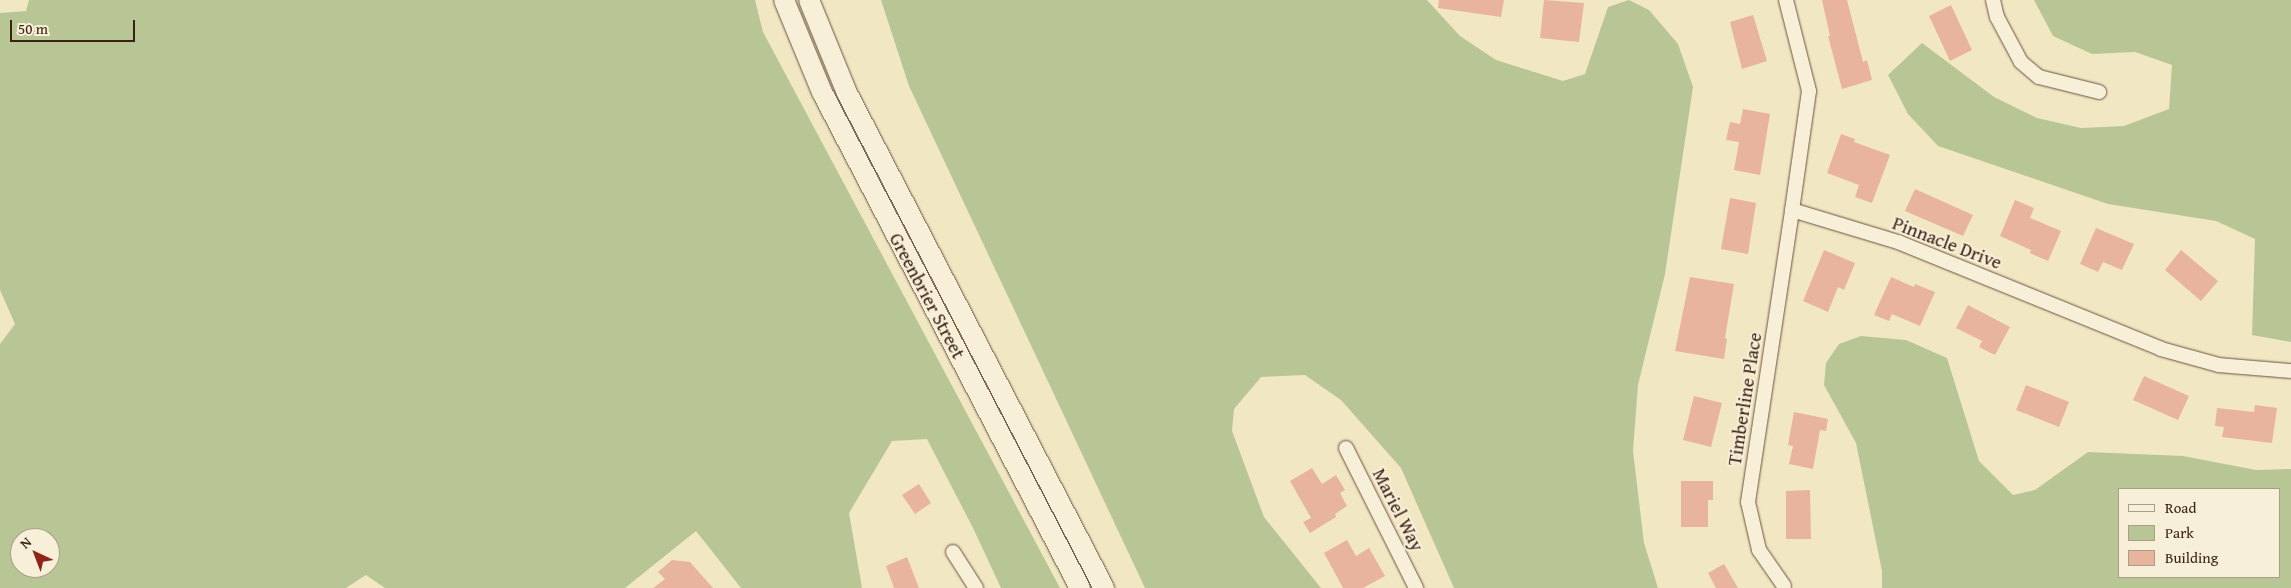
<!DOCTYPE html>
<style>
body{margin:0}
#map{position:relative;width:2291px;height:588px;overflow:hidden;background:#f2e7c3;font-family:"Gentium Book Plus",serif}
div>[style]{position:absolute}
.green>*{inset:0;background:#b8c696}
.building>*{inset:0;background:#e8b49e}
.roads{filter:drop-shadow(0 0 1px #695340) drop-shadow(0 0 1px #695340)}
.street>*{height:14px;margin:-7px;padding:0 7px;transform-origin:7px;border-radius:7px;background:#f7efd8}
.secondary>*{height:20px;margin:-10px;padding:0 10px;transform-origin:10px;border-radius:10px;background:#f7efd8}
span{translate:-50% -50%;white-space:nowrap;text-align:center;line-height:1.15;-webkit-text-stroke:4px #f7efd8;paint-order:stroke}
.street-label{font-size:19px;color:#3b2215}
.legend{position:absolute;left:2118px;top:488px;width:162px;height:90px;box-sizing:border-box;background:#f7efd8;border:1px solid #ac9d8a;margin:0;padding:6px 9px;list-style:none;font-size:15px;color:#3b2215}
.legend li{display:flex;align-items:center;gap:10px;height:25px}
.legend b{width:25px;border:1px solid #ac9d8a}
.north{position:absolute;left:10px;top:528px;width:50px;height:50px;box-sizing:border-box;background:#f7efd8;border:1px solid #ac9d8a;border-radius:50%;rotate:317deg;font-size:14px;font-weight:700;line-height:20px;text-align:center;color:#3b2215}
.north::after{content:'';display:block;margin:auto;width:18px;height:22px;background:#8f2418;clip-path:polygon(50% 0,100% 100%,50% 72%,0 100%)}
.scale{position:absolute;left:10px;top:20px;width:125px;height:22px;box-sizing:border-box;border:2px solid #3b2215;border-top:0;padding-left:6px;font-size:15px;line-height:18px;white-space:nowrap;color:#3b2215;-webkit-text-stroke:4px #f7efd8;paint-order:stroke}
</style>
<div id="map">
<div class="green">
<div style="clip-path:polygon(evenodd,29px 0,755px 0,763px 32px,1060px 588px,1001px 588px,973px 528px,927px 439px,892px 441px,849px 513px,862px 588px,741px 588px,696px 531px,625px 588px,385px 588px,366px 575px,346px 588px,0 588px,0 344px,15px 324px,0 290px,0 13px,26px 11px,29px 0,20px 538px,50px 538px,50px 568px,20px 568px,20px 538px)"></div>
<div style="clip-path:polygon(881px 0,1427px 0,1460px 36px,1496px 60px,1563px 81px,1585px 74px,1608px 7px,1629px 0,1649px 10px,1678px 44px,1693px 87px,1665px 274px,1638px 385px,1633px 451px,1644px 543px,1658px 588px,1454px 588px,1401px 468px,1341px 400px,1305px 375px,1261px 377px,1234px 409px,1232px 431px,1264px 517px,1321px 588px,1145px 588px,909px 86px)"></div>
<div style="clip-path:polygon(2034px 0,2291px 0,2291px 342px,2252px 335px,2255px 239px,2216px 221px,2108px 204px,1938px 146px,1908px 114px,1888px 75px,1922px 43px,1994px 97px,2037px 118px,2081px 128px,2124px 126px,2169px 109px,2172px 65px,2135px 52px,2092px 54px,2053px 36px)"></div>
<div style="clip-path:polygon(evenodd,1861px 336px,1906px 340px,1947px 358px,1979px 461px,2013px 495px,2035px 490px,2088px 452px,2183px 456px,2256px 470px,2291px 469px,2291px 588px,1882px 588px,1882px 571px,1856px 443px,1824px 385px,1826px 363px,1839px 344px,1861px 336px,2280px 489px,2280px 577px,2120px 577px,2120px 489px,2280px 489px)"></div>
</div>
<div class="building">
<div style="clip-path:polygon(1439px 0,1504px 0,1501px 17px,1438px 8px)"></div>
<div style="clip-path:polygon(1544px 0,1584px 3px,1579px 42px,1540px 38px)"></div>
<div style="clip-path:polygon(1822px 0,1847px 0,1863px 62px,1867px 60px,1872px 80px,1842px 89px,1828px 36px,1830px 36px)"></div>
<div style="clip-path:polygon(1951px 5px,1972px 50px,1950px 61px,1929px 16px)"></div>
<div style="clip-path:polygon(1753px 15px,1767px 61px,1742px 69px,1730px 22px)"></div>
<div style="clip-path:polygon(1743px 109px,1770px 114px,1760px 175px,1734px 170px,1739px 142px,1726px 140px,1730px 122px,1740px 124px)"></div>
<div style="clip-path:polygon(1841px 134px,1855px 139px,1854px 142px,1890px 155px,1872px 203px,1855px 197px,1859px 185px,1827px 173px)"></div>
<div style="clip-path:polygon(1915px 189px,1973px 215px,1963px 236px,1905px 211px)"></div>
<div style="clip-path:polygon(1730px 198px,1756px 203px,1748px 254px,1721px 249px)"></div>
<div style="clip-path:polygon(2015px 200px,2034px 208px,2030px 218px,2061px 231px,2048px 261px,2030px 253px,2031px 250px,2000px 236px)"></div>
<div style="clip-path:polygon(2096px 228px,2134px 244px,2122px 270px,2103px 262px,2098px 272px,2080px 264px)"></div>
<div style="clip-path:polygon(1824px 250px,1855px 263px,1844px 290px,1838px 287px,1828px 312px,1803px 301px)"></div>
<div style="clip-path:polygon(2181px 250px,2218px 281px,2201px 301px,2165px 270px)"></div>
<div style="clip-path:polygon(1690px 277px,1734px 284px,1725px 338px,1727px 339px,1724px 359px,1675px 351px)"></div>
<div style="clip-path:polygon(1891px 277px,1914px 287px,1915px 284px,1935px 292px,1920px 326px,1892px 314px,1889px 321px,1874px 315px)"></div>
<div style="clip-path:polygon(1968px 305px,2010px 327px,1995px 355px,1979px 347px,1982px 341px,1956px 328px)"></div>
<div style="clip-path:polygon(2144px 376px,2189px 396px,2178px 420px,2133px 400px)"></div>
<div style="clip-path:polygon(2026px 385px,2069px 402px,2059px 427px,2016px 410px)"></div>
<div style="clip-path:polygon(1694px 396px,1722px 403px,1711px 447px,1683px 440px)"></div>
<div style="clip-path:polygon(2255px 405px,2277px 408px,2272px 443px,2222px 437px,2224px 427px,2215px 426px,2217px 408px,2254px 412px)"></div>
<div style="clip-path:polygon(1794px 412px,1828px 419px,1826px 431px,1820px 430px,1813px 469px,1789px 464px,1793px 446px,1788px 445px)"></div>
<div style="clip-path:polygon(1312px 468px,1322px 484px,1336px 475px,1345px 490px,1340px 493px,1347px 506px,1335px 514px,1336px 517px,1310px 533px,1303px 522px,1311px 518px,1290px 481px)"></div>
<div style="clip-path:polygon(1681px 481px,1713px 481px,1713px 500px,1708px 500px,1708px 527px,1681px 527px)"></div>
<div style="clip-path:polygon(919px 484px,931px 503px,915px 514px,902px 495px)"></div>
<div style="clip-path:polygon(1810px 490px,1811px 539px,1786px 539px,1786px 491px)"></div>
<div style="clip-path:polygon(1347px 540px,1356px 556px,1369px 548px,1385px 576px,1363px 588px,1343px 588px,1324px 553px)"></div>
<div style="clip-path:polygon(907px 557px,919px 588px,894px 588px,886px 566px)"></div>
<div style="clip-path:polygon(672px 560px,690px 562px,713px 588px,653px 588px,665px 579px,658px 572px)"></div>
<div style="clip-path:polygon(1724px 564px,1738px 588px,1716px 588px,1708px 573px)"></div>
</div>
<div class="roads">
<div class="street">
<div style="left:1786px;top:0;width:94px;rotate:75.8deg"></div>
<div style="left:1809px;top:91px;width:120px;rotate:98.1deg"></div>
<div style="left:1792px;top:210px;width:111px;rotate:16.8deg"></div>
<div style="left:1898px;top:242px;width:284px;rotate:22.1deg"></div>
<div style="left:2161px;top:349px;width:60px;rotate:15.4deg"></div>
<div style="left:2219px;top:365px;width:72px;rotate:4.8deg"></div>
<div style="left:1993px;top:0;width:17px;rotate:77deg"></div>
<div style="left:1997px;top:17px;width:51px;rotate:61.9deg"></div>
<div style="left:2021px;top:62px;width:23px;rotate:40deg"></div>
<div style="left:2039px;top:77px;width:62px;rotate:14deg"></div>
<div style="left:1346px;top:448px;width:157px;rotate:63.4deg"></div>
<div style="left:953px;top:552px;width:43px;rotate:57.4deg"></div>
<div style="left:1784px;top:586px;width:44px;rotate:-124.8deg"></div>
<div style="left:1759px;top:550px;width:49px;rotate:-102.9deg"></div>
<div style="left:1748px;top:502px;width:295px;rotate:-81.4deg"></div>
</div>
<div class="secondary">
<div style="left:784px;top:0;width:100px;rotate:67.6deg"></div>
<div style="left:822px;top:92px;width:559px;rotate:62.52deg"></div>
<div style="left:809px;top:0;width:100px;rotate:67.8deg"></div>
<div style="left:847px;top:93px;width:558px;rotate:62.56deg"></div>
</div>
</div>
<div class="street-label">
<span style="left:1947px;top:243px;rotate:21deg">Pinnacle Drive</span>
<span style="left:927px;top:296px;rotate:62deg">Greenbrier Street</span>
<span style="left:1745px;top:399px;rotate:-81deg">Timberline Place</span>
<span style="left:1398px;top:510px;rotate:63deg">Mariel Way</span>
</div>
<ul class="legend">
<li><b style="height:6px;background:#f7efd8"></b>Road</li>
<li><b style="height:14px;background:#b8c696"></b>Park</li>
<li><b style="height:14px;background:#e8b49e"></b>Building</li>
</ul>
<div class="north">N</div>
<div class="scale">50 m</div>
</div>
